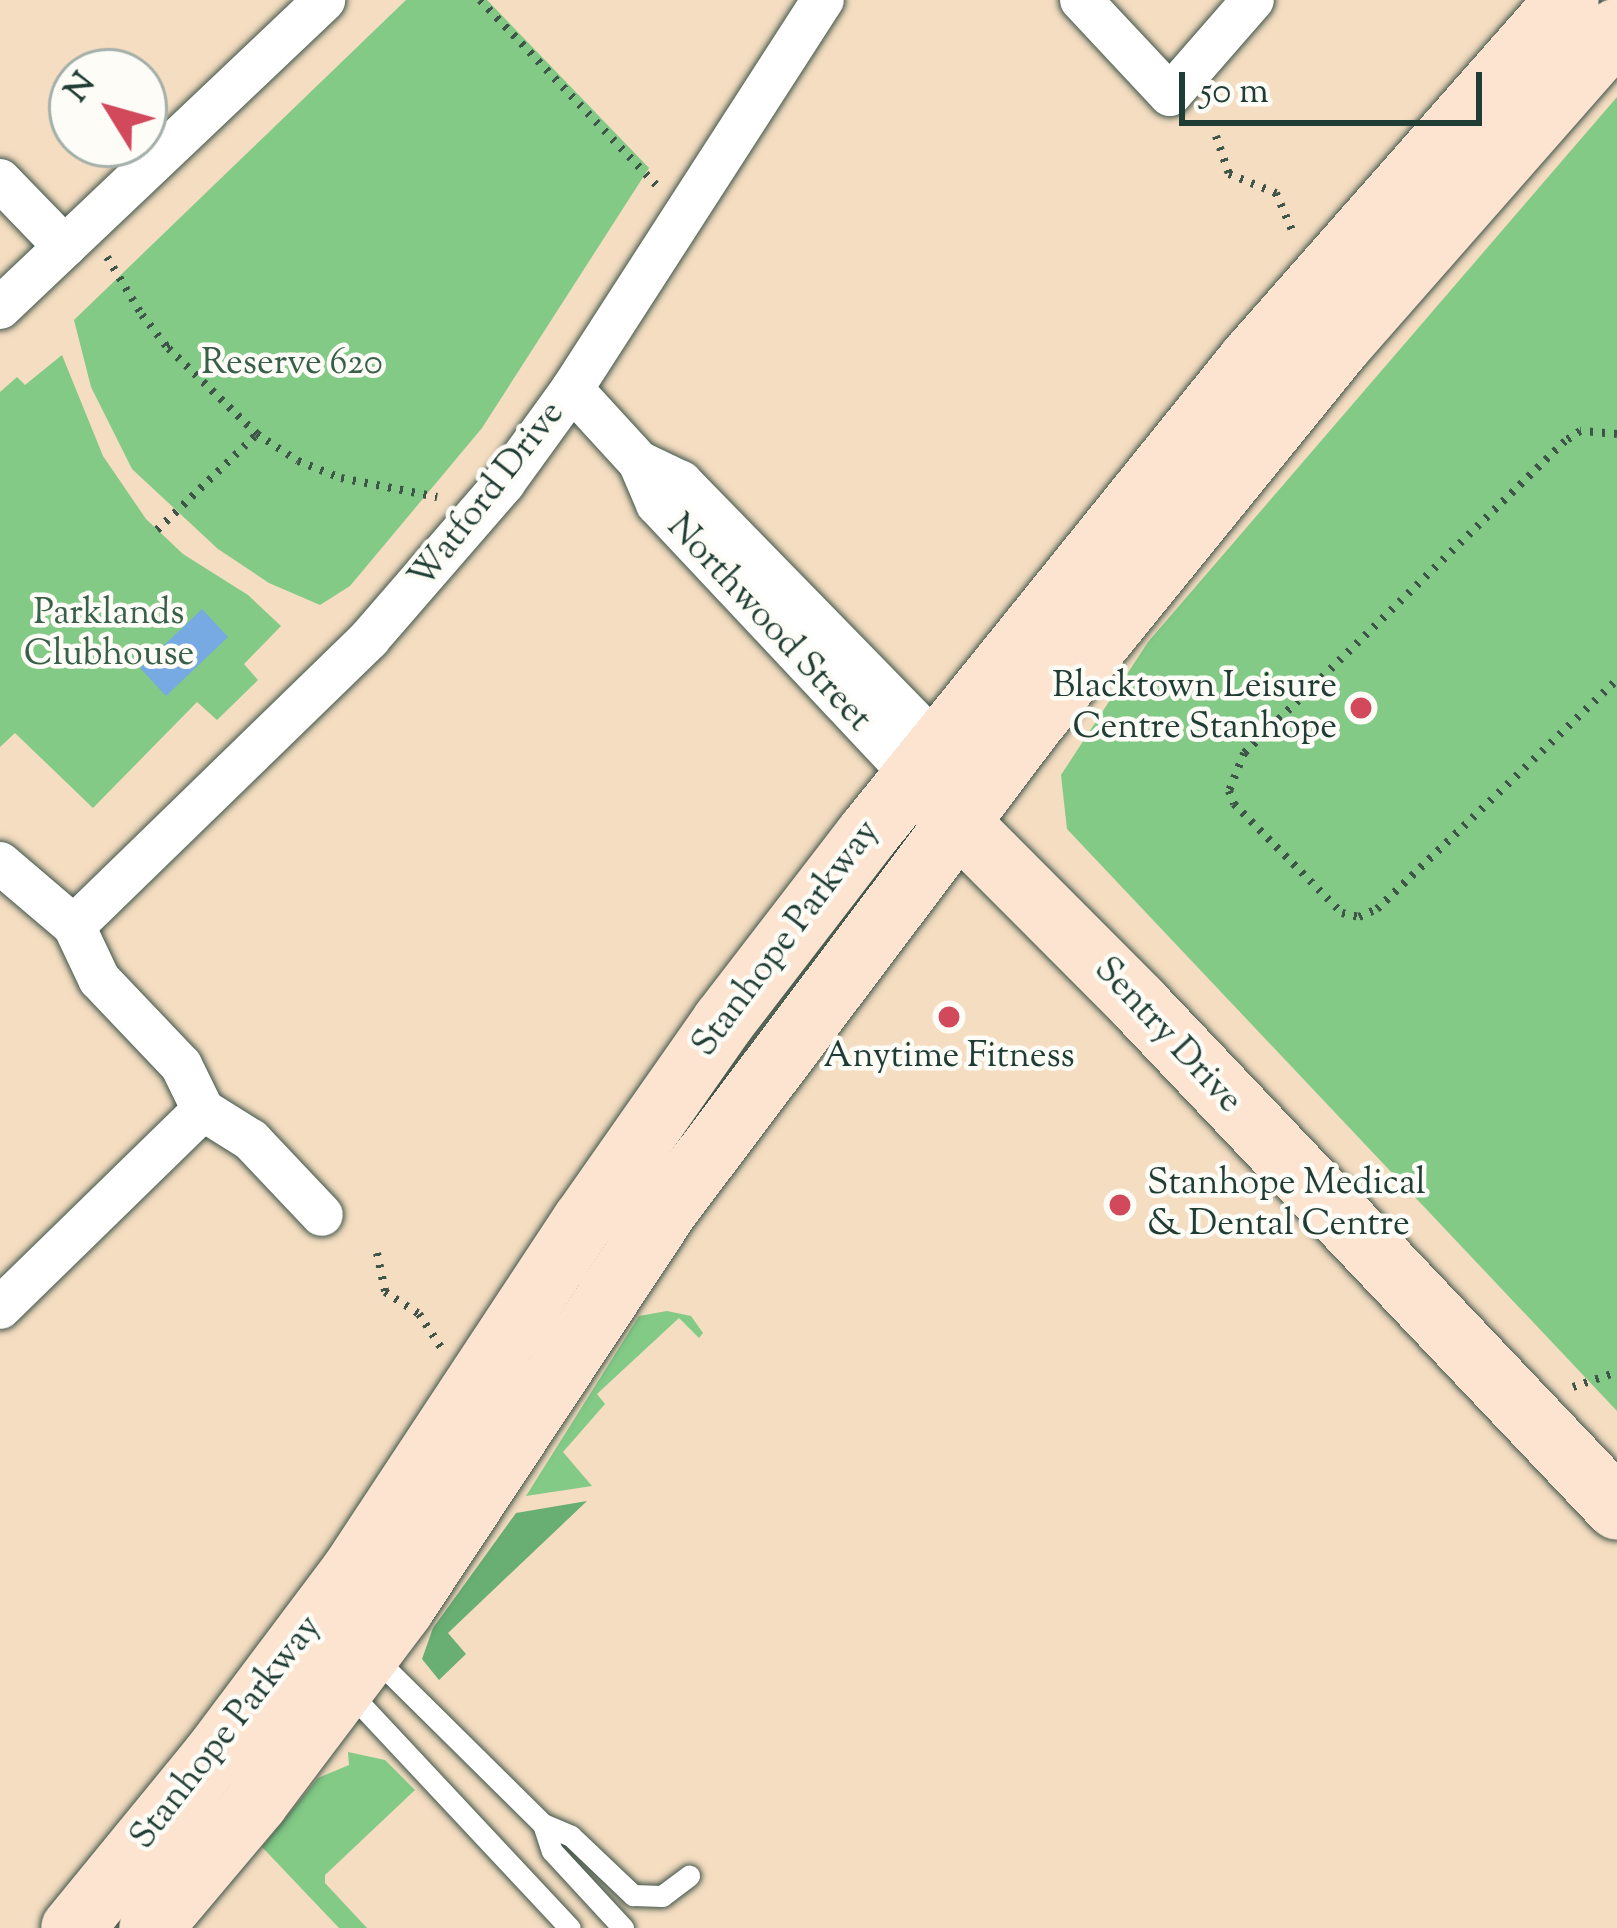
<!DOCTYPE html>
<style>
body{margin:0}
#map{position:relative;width:1617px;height:1928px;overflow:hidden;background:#f5ddc1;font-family:"Sorts Mill Goudy",serif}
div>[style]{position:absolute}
.green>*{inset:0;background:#82ca86}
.forest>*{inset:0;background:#69ae73}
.water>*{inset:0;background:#77aae3}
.path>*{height:8px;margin-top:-4px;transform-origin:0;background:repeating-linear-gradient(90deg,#3f5549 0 3px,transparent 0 12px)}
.roads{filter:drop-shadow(0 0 3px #3f5549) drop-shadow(0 0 3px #3f5549)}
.lane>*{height:21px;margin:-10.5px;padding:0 10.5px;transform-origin:10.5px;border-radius:10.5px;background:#fff}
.street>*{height:42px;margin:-21px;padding:0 21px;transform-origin:21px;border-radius:21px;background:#fff}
.secondary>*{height:63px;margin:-31.5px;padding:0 31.5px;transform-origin:31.5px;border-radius:31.5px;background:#fde4d0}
.dots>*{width:33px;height:33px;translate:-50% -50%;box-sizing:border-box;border:6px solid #fdfcf7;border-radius:50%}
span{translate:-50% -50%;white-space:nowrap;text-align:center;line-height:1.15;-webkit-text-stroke:9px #fdfcf7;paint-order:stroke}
.park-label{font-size:36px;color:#386048}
.street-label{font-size:36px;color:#1f3d34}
.poi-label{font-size:36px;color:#1f3d34}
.right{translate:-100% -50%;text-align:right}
.left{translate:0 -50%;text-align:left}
.north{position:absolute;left:48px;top:48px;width:120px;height:120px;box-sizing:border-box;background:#fdfcf7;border:3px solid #a4b0a9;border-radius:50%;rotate:307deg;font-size:33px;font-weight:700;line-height:48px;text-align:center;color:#1f3d34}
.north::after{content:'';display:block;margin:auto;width:42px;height:54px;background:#d1495b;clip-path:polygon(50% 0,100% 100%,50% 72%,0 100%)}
.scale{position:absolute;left:1179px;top:72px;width:303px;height:54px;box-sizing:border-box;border:6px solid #1f3d34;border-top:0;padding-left:15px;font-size:36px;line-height:42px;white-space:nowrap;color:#1f3d34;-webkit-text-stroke:9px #fdfcf7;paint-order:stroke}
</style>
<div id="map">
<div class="green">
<div style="clip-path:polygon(406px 0,487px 0,649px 168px,482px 428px,350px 586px,320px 605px,269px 583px,218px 549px,132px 469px,91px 387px,74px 320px)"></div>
<div style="clip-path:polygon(1617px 97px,1617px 1411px,1067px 829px,1061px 775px,1148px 642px)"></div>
<div style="clip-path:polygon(62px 355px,103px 456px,146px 519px,183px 554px,248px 595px,281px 626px,244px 664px,258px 680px,217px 720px,197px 702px,93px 808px,15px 733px,0 747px,0 392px,17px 377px,25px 385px)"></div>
<div style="clip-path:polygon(667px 1311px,691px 1316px,703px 1333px,699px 1338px,679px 1318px,597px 1394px,605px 1404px,563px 1452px,592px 1486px,526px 1496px,639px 1316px)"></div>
<div style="clip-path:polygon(348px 1752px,385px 1760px,415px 1790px,325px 1875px,325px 1883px,367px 1928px,339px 1928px,262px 1847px,318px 1778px,349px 1765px)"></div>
</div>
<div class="forest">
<div style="clip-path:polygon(587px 1501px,448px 1633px,466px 1654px,439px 1680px,422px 1659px,433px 1628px,516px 1513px)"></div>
</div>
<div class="water">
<div style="clip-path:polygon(202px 609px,228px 637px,166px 696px,140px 668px)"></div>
</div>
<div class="path">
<div style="left:480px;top:0;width:258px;rotate:46.4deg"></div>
<div style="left:1216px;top:136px;width:40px;rotate:71.1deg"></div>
<div style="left:1229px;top:174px;width:51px;rotate:22deg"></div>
<div style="left:1276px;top:193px;width:46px;rotate:66.8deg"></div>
<div style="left:107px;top:257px;width:68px;rotate:58.9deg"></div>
<div style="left:142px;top:315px;width:41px;rotate:52deg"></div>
<div style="left:167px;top:347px;width:8px;rotate:-40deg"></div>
<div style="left:257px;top:434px;width:49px;rotate:33.4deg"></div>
<div style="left:298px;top:461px;width:46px;rotate:21.6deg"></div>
<div style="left:341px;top:478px;width:98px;rotate:11.2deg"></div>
<div style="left:1617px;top:434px;width:37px;rotate:-175deg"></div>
<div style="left:1580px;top:431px;width:18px;rotate:146deg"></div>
<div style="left:1565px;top:441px;width:448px;rotate:135.8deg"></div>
<div style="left:1244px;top:753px;width:41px;rotate:111.5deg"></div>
<div style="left:1229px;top:791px;width:14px;rotate:69deg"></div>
<div style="left:1234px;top:804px;width:153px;rotate:45.3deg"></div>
<div style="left:1342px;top:913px;width:17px;rotate:13deg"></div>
<div style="left:1359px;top:917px;width:20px;rotate:-24deg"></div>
<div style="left:1377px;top:909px;width:332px;rotate:-43.7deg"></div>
<div style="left:157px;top:530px;width:139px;rotate:-43.8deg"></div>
<div style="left:257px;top:434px;width:125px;rotate:-136deg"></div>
<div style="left:377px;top:1253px;width:40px;rotate:78deg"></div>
<div style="left:385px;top:1292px;width:40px;rotate:32.9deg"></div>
<div style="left:419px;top:1314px;width:42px;rotate:56.7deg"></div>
<div style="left:1573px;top:1387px;width:46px;rotate:-18.8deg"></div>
</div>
<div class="roads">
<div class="lane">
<div style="left:372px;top:1655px;width:240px;rotate:44.7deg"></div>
<div style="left:543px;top:1824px;width:30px;rotate:23deg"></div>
<div style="left:571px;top:1836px;width:86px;rotate:43.6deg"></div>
<div style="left:633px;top:1895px;width:29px;rotate:2deg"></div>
<div style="left:662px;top:1896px;width:34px;rotate:-37deg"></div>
<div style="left:349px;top:1692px;width:323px;rotate:46.9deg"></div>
<div style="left:543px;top:1824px;width:28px;rotate:72deg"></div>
<div style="left:552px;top:1851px;width:105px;rotate:47.3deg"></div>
</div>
<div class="street">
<div style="left:1081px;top:0;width:130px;rotate:46.9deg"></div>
<div style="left:1170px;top:95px;width:126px;rotate:-48.9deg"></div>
<div style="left:0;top:180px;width:93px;rotate:45.9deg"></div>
<div style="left:0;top:308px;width:447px;rotate:-43.5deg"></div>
<div style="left:572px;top:389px;width:99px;rotate:47.5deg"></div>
<div style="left:639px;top:462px;width:46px;rotate:66.8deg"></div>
<div style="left:657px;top:504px;width:373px;rotate:46.8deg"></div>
<div style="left:639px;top:462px;width:47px;rotate:25.5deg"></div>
<div style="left:681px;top:482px;width:366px;rotate:45.7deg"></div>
<div style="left:0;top:863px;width:97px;rotate:40.4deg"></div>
<div style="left:74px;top:926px;width:59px;rotate:64.7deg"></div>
<div style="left:99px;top:979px;width:119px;rotate:46.4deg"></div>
<div style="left:181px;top:1065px;width:50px;rotate:63.9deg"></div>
<div style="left:203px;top:1110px;width:57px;rotate:32deg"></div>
<div style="left:251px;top:1140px;width:103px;rotate:46.6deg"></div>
<div style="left:74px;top:926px;width:412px;rotate:-44.2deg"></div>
<div style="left:369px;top:639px;width:206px;rotate:-49.1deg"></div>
<div style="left:504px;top:483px;width:116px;rotate:-54.1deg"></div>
<div style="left:572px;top:389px;width:463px;rotate:-57.2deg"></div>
<div style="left:0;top:1308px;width:284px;rotate:-44.3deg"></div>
</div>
<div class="secondary">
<div style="left:928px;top:792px;width:296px;rotate:45.1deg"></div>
<div style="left:1137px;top:1002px;width:697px;rotate:46.51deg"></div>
<div style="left:72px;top:1928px;width:222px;rotate:-50.7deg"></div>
<div style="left:213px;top:1756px;width:231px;rotate:-53.1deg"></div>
<div style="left:352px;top:1571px;width:419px;rotate:-56.6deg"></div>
<div style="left:583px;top:1221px;width:244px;rotate:-55deg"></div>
<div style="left:723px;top:1021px;width:236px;rotate:-52.4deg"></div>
<div style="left:867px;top:834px;width:610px;rotate:-51.12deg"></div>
<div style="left:1250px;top:359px;width:479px;rotate:-48.6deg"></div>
<div style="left:150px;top:1928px;width:165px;rotate:-49.9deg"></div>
<div style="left:256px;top:1802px;width:243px;rotate:-53deg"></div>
<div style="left:402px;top:1608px;width:483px;rotate:-56.5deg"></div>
<div style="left:669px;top:1205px;width:603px;rotate:-53.02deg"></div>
<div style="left:1032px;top:723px;width:488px;rotate:-50.9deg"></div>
<div style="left:1340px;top:344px;width:419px;rotate:-48.7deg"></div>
</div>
</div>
<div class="dots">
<div style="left:1361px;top:708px;background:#d1495b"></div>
<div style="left:949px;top:1017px;background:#d1495b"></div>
<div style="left:1120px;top:1205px;background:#d1495b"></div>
</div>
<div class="park-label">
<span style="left:292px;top:365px">Reserve 620</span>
<span style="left:109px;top:635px">Parklands<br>Clubhouse</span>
</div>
<div class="street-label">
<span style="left:488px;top:496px;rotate:-52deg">Watford Drive</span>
<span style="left:768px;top:624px;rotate:47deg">Northwood Street</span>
<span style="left:787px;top:939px;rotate:-53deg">Stanhope Parkway</span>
<span style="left:1167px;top:1036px;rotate:47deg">Sentry Drive</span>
<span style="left:227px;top:1733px;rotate:-52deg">Stanhope Parkway</span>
</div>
<div class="poi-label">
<span class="right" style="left:1337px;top:708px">Blacktown Leisure<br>Centre Stanhope</span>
<span style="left:949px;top:1058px">Anytime Fitness</span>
<span class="left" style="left:1147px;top:1205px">Stanhope Medical<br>&amp; Dental Centre</span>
</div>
<div class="north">N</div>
<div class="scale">50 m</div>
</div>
